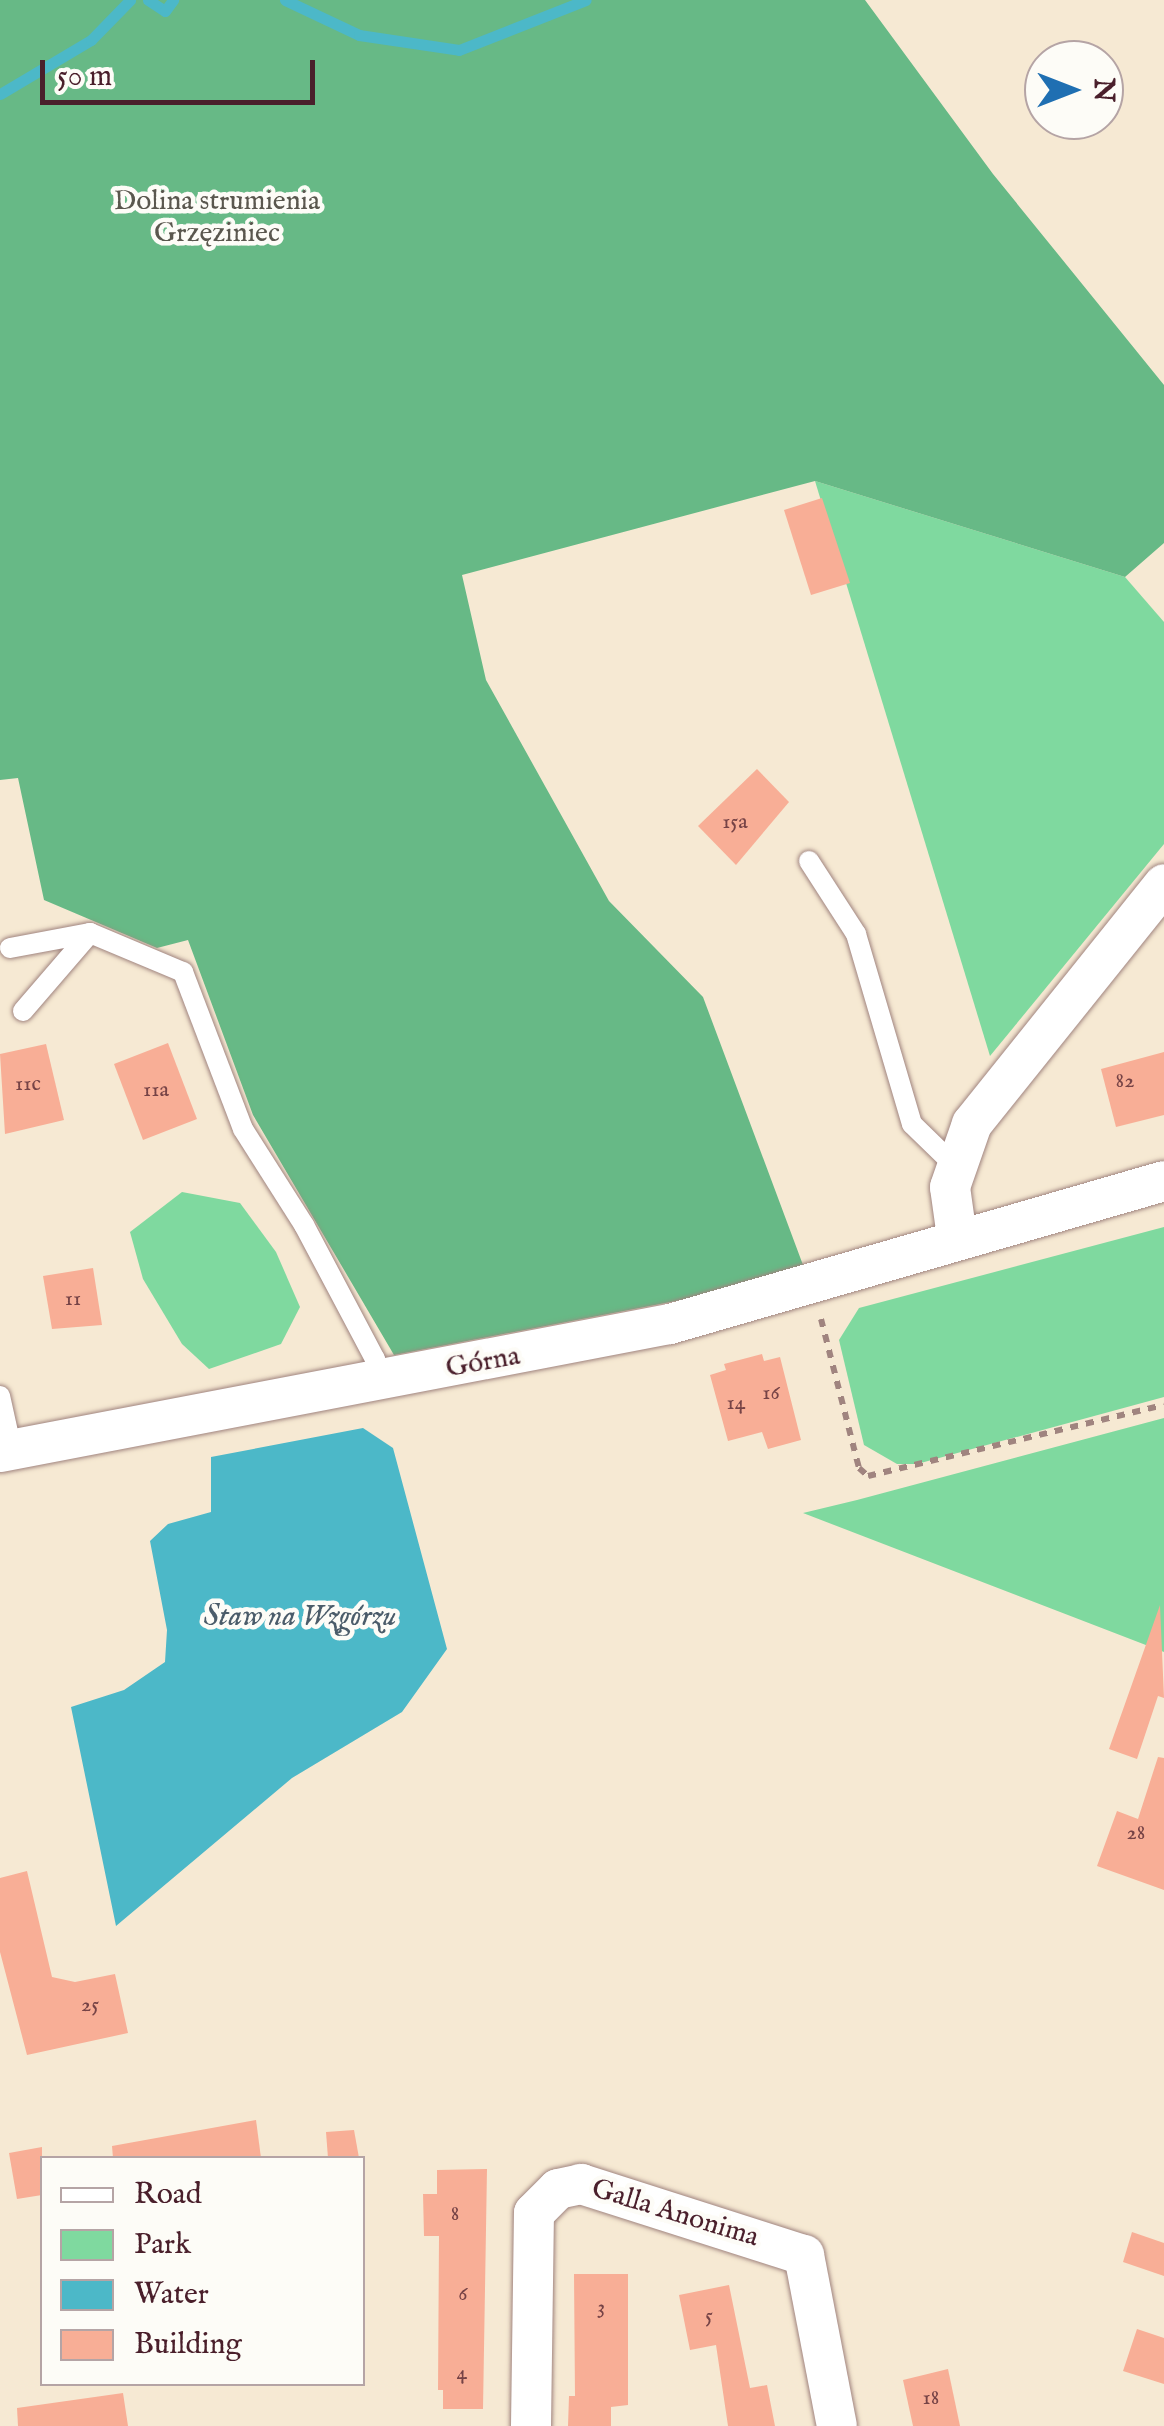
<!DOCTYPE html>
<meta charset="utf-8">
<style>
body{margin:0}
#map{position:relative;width:1164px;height:2426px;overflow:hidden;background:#f6e9d3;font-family:"IM FELL English",serif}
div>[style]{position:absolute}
.green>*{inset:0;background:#7fd99f}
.forest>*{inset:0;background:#67b986}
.water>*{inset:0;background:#4cb8c8}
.stream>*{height:11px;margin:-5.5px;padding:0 5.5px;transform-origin:5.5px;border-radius:5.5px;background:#4cb8c8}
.building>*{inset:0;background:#f8ae96}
.path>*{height:6px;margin-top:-3px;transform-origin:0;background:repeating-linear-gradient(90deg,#a0847f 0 8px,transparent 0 16px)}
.roads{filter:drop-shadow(0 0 2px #a0847f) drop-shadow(0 0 2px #a0847f)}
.service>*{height:20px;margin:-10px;padding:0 10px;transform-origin:10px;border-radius:10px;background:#fff}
.minor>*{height:40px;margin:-20px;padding:0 20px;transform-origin:20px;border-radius:20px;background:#fff}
span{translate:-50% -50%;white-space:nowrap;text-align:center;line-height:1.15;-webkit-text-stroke:9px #fdfcf7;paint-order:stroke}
.number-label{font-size:22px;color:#764346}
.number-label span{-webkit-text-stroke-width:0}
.park-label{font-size:28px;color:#5a574e}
.street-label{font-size:28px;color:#4a1f2b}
.water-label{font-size:30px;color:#4b5c6a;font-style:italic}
.legend{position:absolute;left:40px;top:2156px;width:325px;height:230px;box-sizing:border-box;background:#fdfcf7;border:2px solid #b5a4a5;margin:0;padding:12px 18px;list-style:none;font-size:30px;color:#4a1f2b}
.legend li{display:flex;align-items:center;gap:20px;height:50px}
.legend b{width:50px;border:2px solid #b5a4a5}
.north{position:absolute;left:1024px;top:40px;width:100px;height:100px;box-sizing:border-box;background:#fdfcf7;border:2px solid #b5a4a5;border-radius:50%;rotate:90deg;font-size:28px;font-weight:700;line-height:40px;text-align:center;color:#4a1f2b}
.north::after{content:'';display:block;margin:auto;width:35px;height:45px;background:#1f6fb2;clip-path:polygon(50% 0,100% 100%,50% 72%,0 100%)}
.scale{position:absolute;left:40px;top:60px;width:275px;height:45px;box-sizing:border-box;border:5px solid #4a1f2b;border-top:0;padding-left:12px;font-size:30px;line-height:35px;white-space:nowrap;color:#4a1f2b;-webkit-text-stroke:8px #fdfcf7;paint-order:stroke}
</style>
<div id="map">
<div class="green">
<div style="clip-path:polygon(815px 481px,1125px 577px,1164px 622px,1164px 844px,990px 1056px)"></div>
<div style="clip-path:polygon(182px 1192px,240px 1203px,276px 1252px,300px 1307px,281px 1344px,209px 1369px,182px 1344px,143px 1279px,130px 1232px)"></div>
<div style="clip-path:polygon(1164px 1227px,1164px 1397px,917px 1464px,897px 1464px,864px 1445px,839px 1340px,859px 1308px)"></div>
<div style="clip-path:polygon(1164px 1418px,1164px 1652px,803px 1513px,857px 1500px)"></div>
</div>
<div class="forest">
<div style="clip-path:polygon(0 0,865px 0,993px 174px,1164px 385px,1164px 543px,1125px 577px,815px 481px,462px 575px,486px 680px,609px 901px,703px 997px,803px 1265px,759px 1285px,394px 1355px,253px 1115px,188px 940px,157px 948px,44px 900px,18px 778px,0 780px)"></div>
</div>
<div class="water">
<div style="clip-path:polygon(363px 1428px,393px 1448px,447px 1649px,402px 1712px,292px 1778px,116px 1926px,71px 1707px,124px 1690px,165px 1662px,167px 1630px,150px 1541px,168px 1524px,211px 1512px,211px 1457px)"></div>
</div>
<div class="stream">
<div style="left:148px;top:0;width:20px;rotate:33deg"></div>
<div style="left:165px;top:11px;width:14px;rotate:-54deg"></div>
<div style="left:285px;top:0;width:82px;rotate:25.3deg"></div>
<div style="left:359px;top:35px;width:101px;rotate:8.5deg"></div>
<div style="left:459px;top:50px;width:136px;rotate:-21.5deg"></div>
<div style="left:0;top:94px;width:106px;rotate:-30.7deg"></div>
<div style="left:91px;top:40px;width:56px;rotate:-45.7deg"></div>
</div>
<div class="building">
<div style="clip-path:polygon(822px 498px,850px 583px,811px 595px,784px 510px)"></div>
<div style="clip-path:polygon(757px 769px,789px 802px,736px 865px,698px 826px)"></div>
<div style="clip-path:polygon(168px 1043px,197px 1119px,143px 1140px,114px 1064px)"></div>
<div style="clip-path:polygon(46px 1044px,64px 1120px,5px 1134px,0 1054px)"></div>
<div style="clip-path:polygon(1164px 1052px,1164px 1115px,1116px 1127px,1101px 1069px)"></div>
<div style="clip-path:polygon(93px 1268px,102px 1325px,52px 1329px,43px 1276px)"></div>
<div style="clip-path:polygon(762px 1354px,764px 1361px,780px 1357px,801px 1440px,768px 1449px,762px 1432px,728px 1441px,710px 1375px,726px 1370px,724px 1364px)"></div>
<div style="clip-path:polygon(1160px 1605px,1164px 1698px,1158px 1696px,1137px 1759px,1109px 1749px)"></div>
<div style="clip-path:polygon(1158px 1757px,1164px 1758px,1164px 1890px,1097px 1866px,1117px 1811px,1138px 1819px)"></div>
<div style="clip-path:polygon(27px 1871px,52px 1977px,75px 1982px,115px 1974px,128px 2033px,27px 2055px,0 1952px,0 1878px)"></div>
<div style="clip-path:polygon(256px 2120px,261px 2158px,113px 2158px,112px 2146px)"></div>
<div style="clip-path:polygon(354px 2130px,359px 2158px,328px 2158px,326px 2132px)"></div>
<div style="clip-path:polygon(42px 2147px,42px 2195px,17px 2199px,9px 2153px)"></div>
<div style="clip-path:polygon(487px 2169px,483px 2409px,443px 2409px,443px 2390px,438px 2390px,439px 2236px,424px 2236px,423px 2194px,437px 2194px,437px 2170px)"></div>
<div style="clip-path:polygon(1132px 2232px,1164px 2243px,1164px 2276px,1123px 2262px)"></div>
<div style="clip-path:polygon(574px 2274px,628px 2274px,628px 2405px,611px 2407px,611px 2426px,568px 2426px,569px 2396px,575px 2396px)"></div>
<div style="clip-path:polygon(729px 2285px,750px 2388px,767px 2385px,775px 2426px,728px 2426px,716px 2345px,690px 2350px,679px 2295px)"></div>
<div style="clip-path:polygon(1137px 2329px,1164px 2338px,1164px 2384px,1123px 2371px)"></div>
<div style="clip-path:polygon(948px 2369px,960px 2426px,913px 2426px,903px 2380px)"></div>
<div style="clip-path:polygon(123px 2393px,128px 2426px,18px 2426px,17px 2408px)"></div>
</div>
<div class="path">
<div style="left:821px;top:1319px;width:154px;rotate:75.7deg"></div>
<div style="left:859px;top:1468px;width:12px;rotate:42deg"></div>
<div style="left:868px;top:1476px;width:304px;rotate:-13.5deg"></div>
</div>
<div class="roads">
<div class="service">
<div style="left:809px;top:861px;width:87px;rotate:57.2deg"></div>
<div style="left:856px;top:934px;width:198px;rotate:73.6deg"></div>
<div style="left:912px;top:1124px;width:59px;rotate:44.3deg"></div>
<div style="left:10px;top:948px;width:81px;rotate:-10.6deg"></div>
<div style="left:90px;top:933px;width:101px;rotate:22.8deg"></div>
<div style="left:183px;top:972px;width:168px;rotate:69.1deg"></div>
<div style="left:243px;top:1129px;width:114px;rotate:57.6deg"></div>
<div style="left:304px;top:1225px;width:152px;rotate:62.1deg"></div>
<div style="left:375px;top:1359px;width:23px;rotate:77deg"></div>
<div style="left:23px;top:1011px;width:103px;rotate:-49.3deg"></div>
<div style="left:0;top:1396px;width:55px;rotate:77.5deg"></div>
</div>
<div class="minor">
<div style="left:957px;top:1237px;width:50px;rotate:-98deg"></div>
<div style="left:950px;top:1187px;width:67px;rotate:-70.8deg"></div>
<div style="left:972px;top:1124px;width:307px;rotate:-51.3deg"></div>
<div style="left:0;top:1452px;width:682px;rotate:-10.82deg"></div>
<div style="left:670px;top:1324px;width:514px;rotate:-16.14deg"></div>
<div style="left:531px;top:2426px;width:213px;rotate:-89.2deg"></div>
<div style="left:534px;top:2213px;width:34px;rotate:-45deg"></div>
<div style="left:558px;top:2189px;width:24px;rotate:-12deg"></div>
<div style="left:581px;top:2184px;width:234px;rotate:17.7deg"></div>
<div style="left:804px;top:2255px;width:174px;rotate:79.1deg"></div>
</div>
</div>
<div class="number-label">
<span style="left:735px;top:823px">15a</span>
<span style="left:1125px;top:1082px">82</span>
<span style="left:28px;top:1085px">11c</span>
<span style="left:156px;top:1091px">11a</span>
<span style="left:73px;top:1300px">11</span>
<span style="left:771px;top:1394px">16</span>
<span style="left:736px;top:1404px">14</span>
<span style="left:1136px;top:1834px">28</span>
<span style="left:90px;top:2006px">25</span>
<span style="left:455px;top:2215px">8</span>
<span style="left:463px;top:2295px">6</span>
<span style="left:601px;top:2308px">3</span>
<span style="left:709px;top:2317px">5</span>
<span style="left:462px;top:2374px">4</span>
<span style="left:931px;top:2399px">18</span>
</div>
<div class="park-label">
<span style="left:217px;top:218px">Dolina strumienia<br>Grzęziniec</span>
</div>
<div class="street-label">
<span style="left:483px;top:1363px;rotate:-10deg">Górna</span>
<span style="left:675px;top:2214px;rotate:17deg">Galla Anonima</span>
</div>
<div class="water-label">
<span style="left:300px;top:1617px">Staw na Wzgórzu</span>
</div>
<ul class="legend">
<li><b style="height:12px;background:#fff"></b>Road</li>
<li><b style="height:28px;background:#7fd99f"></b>Park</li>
<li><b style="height:28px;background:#4cb8c8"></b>Water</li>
<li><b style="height:28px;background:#f8ae96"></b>Building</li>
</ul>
<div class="north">N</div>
<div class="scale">50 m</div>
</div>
